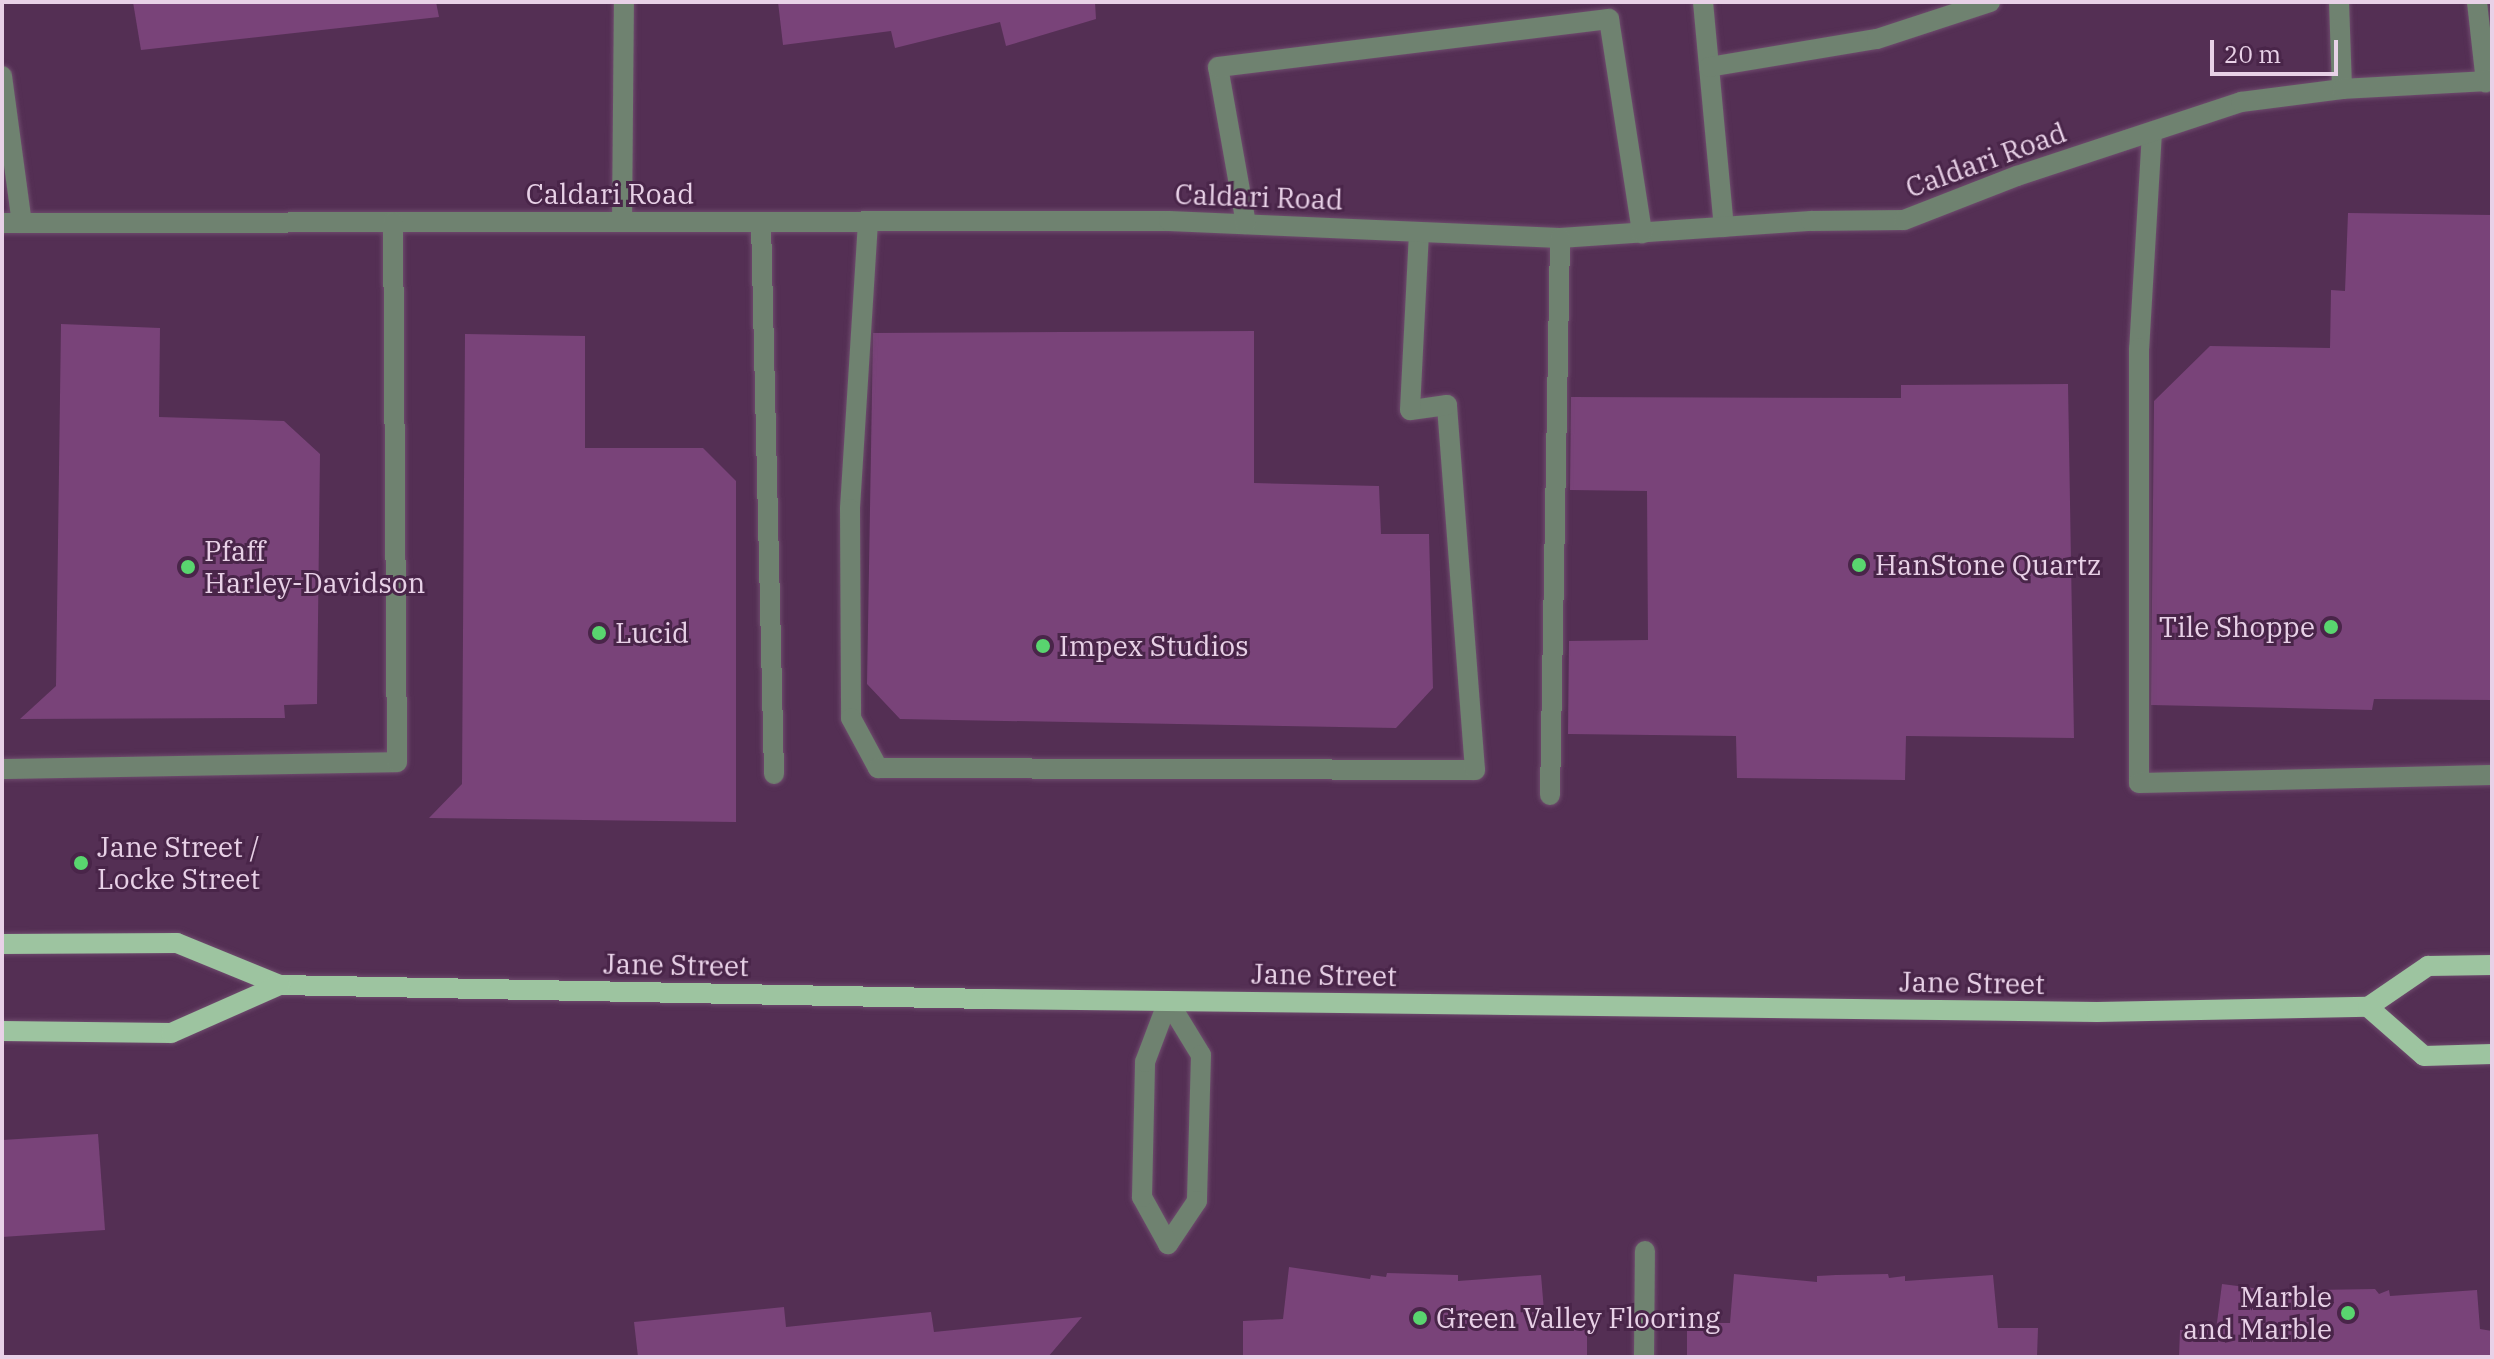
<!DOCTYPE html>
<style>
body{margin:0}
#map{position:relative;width:2494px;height:1359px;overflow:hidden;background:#542f54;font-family:"IBM Plex Serif",serif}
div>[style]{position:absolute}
.building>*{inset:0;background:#794379}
.roads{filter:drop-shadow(0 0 2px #6f4c6e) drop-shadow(0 0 2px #6f4c6e)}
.minor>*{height:20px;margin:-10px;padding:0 10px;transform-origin:10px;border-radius:10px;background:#6f8270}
.major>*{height:20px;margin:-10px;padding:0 10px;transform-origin:10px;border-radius:10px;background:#9dc4a0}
.dots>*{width:22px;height:22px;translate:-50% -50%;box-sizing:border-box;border:4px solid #492549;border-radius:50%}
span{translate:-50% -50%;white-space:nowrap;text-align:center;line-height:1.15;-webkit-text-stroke:6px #492549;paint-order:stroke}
.street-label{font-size:28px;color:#e8d1e7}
.poi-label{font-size:28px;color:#e8d1e7}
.left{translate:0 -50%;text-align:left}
.right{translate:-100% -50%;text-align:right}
.frame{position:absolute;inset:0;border:4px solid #e8d1e7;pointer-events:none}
.scale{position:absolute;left:2210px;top:40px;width:128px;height:36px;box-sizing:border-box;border:4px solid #e8d1e7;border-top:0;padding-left:10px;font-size:24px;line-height:28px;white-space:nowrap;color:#e8d1e7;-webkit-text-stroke:6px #492549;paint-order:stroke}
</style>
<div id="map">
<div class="building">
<div style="clip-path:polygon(133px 2px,436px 2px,439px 17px,141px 50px)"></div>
<div style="clip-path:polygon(778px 2px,1095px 2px,1096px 19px,1006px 46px,1000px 22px,895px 48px,891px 31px,783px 45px)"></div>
<div style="clip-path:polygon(2348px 213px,2492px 215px,2492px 700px,2374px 699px,2372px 710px,2151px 705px,2154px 401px,2210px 346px,2330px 348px,2331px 290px,2345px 291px)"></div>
<div style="clip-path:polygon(61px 324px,160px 328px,159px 417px,284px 421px,320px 454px,317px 704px,284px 705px,285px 718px,20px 719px,56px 686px)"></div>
<div style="clip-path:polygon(1254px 331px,1254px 483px,1379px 486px,1381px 534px,1429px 534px,1433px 688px,1396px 728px,900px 719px,867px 684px,873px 333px)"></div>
<div style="clip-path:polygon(465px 334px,585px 336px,585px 448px,703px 448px,736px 481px,736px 822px,429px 818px,462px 784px)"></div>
<div style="clip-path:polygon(2068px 384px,2074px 738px,1906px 736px,1905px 780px,1737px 778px,1736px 736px,1568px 734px,1569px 641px,1648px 640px,1647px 491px,1570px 490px,1571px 397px,1901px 398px,1901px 385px)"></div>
<div style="clip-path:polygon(98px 1134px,105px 1230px,2px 1237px,2px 1140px)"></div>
<div style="clip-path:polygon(1289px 1267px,1370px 1279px,1371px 1275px,1386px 1277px,1387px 1273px,1458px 1275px,1458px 1281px,1541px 1275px,1545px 1323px,1587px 1324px,1587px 1357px,1243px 1357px,1243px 1321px,1283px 1319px)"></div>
<div style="clip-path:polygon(1734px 1274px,1817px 1282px,1817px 1276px,1836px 1275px,1888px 1274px,1889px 1278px,1905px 1276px,1905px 1281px,1993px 1275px,1998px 1328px,2038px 1328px,2037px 1357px,1687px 1357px,1687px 1323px,1730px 1323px)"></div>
<div style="clip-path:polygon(2222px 1284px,2307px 1295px,2315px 1290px,2375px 1289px,2379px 1294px,2389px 1290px,2390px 1296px,2477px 1290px,2480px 1329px,2492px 1331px,2492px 1357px,2179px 1357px,2180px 1330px,2216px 1330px)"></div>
<div style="clip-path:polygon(784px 1307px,786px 1327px,931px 1312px,934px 1332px,1082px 1317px,1048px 1357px,638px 1357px,634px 1322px)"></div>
</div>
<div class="roads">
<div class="minor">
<div style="left:1703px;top:2px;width:226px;rotate:84.7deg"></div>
<div style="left:2339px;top:2px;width:87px;rotate:88deg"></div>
<div style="left:2477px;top:2px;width:81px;rotate:83.6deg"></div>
<div style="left:1709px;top:67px;width:170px;rotate:-9.5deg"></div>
<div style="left:1877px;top:39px;width:119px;rotate:-18.1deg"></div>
<div style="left:2px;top:76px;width:148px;rotate:82.3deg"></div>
<div style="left:2152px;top:132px;width:216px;rotate:93.4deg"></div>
<div style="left:2139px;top:348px;width:435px;rotate:90deg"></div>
<div style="left:2139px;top:783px;width:353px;rotate:-1.3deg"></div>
<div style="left:622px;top:222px;width:220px;rotate:-89.5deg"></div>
<div style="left:761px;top:222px;width:552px;rotate:88.65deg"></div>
<div style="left:868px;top:222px;width:288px;rotate:93.6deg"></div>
<div style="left:850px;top:509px;width:209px;rotate:89.7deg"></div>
<div style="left:851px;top:718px;width:57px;rotate:61.6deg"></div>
<div style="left:878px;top:768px;width:597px;rotate:0.19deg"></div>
<div style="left:1475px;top:770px;width:366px;rotate:-94.4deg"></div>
<div style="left:1447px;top:405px;width:37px;rotate:172deg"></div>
<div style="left:1410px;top:410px;width:178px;rotate:-87.1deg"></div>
<div style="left:2px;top:223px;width:1167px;rotate:-0.1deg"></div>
<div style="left:1169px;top:221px;width:391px;rotate:2.5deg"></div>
<div style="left:1560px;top:238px;width:252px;rotate:-3.9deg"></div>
<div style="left:1811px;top:221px;width:93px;rotate:-0.6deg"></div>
<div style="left:1904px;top:220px;width:121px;rotate:-21.3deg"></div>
<div style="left:2017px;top:176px;width:236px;rotate:-18.3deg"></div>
<div style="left:2241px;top:102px;width:102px;rotate:-7.3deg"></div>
<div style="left:2342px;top:89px;width:150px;rotate:-3.1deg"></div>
<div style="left:1246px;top:224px;width:159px;rotate:-100.1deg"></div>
<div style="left:1218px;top:67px;width:394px;rotate:-7deg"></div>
<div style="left:1609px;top:19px;width:217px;rotate:81.2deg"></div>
<div style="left:2px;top:769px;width:395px;rotate:-1deg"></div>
<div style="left:397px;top:762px;width:540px;rotate:-90.42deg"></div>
<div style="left:1550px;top:795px;width:557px;rotate:-88.97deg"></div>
<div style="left:1168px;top:1001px;width:63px;rotate:58.6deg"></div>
<div style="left:1201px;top:1055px;width:146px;rotate:91.6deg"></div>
<div style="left:1197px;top:1201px;width:52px;rotate:124deg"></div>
<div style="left:1168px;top:1244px;width:54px;rotate:-119deg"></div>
<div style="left:1142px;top:1197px;width:135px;rotate:-88.7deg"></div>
<div style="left:1145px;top:1062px;width:65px;rotate:-69.3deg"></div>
<div style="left:1644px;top:1357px;width:106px;rotate:-89.5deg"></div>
</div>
<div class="major">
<div style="left:2px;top:944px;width:175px;rotate:-0.3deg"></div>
<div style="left:177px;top:943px;width:111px;rotate:22.2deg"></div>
<div style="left:280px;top:985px;width:712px;rotate:1.13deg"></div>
<div style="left:992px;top:999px;width:1105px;rotate:0.67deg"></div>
<div style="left:2097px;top:1012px;width:271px;rotate:-1.1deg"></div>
<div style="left:2368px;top:1007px;width:73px;rotate:-34.3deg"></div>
<div style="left:2428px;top:966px;width:64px;rotate:-0.9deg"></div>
<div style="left:2368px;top:1007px;width:74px;rotate:41.2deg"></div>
<div style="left:2424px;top:1056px;width:68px;rotate:-1.7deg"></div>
<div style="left:2px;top:1031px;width:169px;rotate:0.7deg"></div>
<div style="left:171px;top:1033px;width:119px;rotate:-23.8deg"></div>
</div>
</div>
<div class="dots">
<div style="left:1859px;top:565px;background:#59d56f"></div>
<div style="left:188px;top:567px;background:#59d56f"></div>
<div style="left:2331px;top:627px;background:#59d56f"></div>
<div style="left:599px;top:633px;background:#59d56f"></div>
<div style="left:1043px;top:646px;background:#59d56f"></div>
<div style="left:81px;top:863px;background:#59d56f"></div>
<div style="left:2348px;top:1313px;background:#59d56f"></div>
<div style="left:1420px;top:1318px;background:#59d56f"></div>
</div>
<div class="street-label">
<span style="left:1986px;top:160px;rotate:-20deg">Caldari Road</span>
<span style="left:610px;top:194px">Caldari Road</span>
<span style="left:1259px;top:197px;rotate:2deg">Caldari Road</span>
<span style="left:676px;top:965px;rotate:1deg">Jane Street</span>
<span style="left:1324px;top:975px;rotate:1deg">Jane Street</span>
<span style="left:1972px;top:983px;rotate:1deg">Jane Street</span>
</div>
<div class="poi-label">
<span class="left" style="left:204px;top:567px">Pfaff<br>Harley-Davidson</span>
<span class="left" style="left:1875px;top:565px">HanStone Quartz</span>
<span class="right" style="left:2315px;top:627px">Tile Shoppe</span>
<span class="left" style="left:615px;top:633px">Lucid</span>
<span class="left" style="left:1059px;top:646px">Impex Studios</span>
<span class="left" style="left:97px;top:863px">Jane Street /<br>Locke Street</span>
<span class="right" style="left:2332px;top:1313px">Marble<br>and Marble</span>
<span class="left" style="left:1436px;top:1318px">Green Valley Flooring</span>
</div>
<div class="frame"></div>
<div class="scale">20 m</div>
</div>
